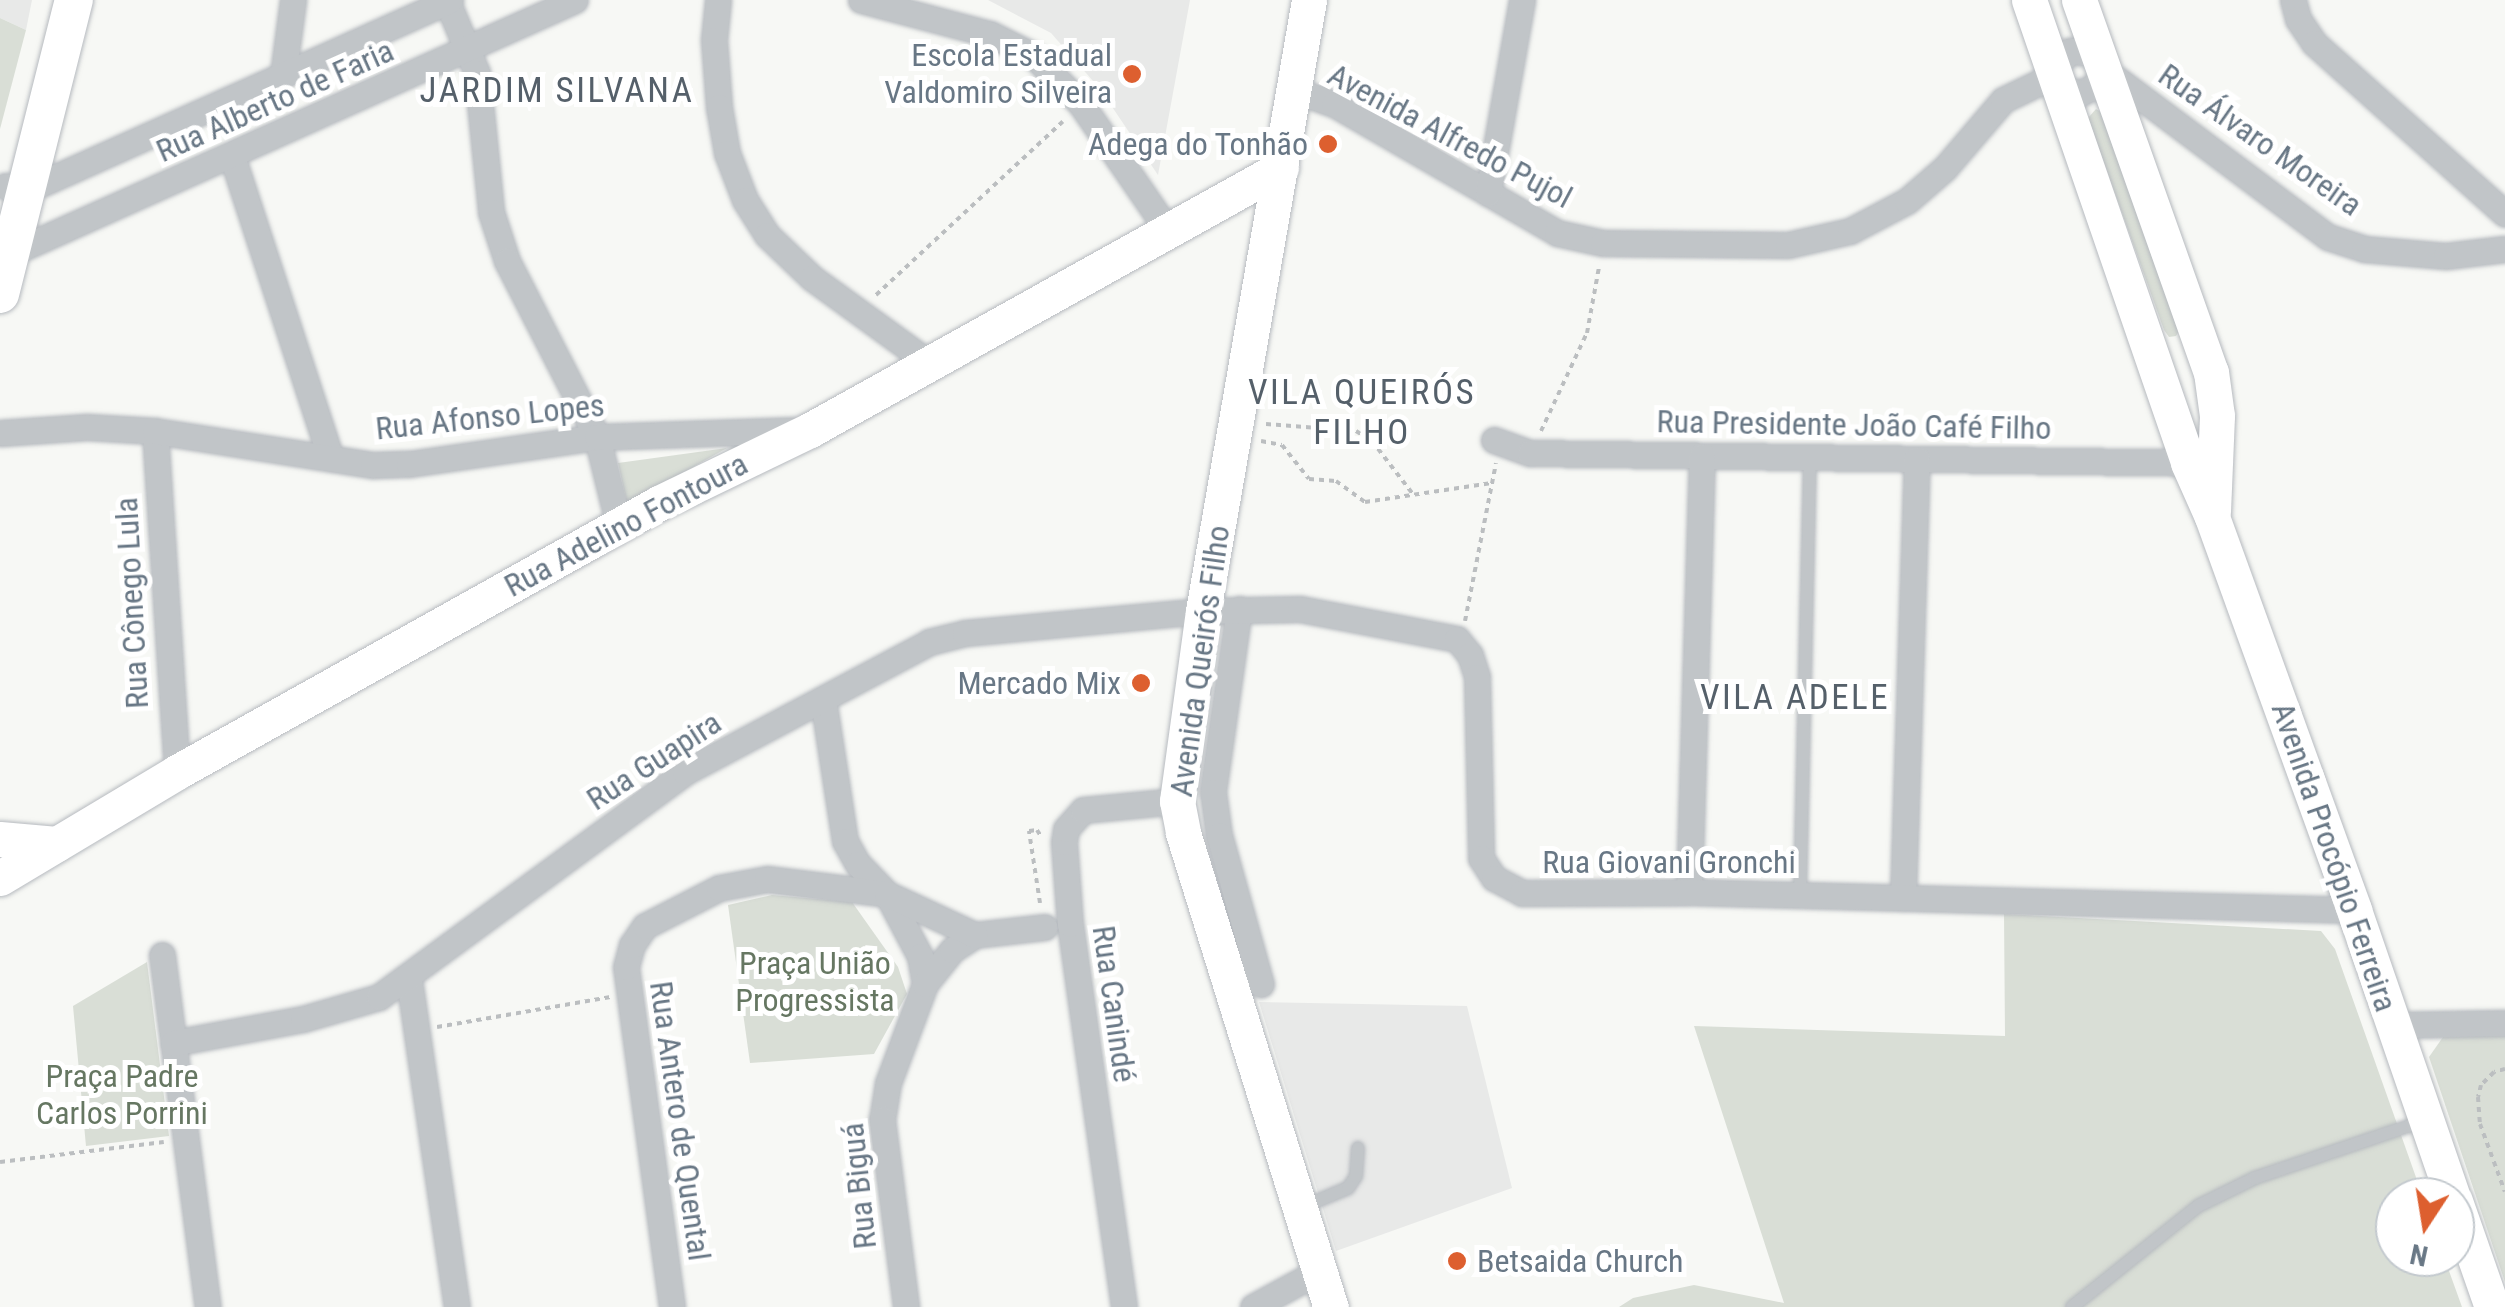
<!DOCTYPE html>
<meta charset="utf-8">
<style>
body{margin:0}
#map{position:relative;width:2505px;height:1307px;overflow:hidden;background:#f7f8f5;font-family:"Roboto Condensed",sans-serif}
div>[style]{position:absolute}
.built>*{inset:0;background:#e8e9e8}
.green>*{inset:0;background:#d9ded6}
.path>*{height:4px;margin-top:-2px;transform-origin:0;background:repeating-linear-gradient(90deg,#bbbec0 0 5px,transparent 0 10px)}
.roads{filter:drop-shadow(0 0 2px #b6babf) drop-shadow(0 0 2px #b6babf)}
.lane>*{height:12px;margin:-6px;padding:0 6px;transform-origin:6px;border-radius:6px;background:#c1c5c8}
.street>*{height:25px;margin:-12.5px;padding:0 12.5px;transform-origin:12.5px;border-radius:12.5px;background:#c1c5c8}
.secondary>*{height:35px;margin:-17.5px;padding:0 17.5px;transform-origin:17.5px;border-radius:17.5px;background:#fff}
.primary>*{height:38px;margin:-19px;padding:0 19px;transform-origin:19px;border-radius:19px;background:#fff}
.dots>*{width:28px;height:28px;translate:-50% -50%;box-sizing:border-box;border:5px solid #fff;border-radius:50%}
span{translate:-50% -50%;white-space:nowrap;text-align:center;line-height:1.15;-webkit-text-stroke:10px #fff;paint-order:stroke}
.poi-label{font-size:32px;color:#687785}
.right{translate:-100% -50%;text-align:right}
.left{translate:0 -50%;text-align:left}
.street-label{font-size:32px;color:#687785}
.park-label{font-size:32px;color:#667762}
.neighbourhood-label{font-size:35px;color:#55606a;letter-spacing:2.5px}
.north{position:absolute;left:2375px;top:1177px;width:100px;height:100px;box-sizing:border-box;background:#fff;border:2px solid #c3c9ce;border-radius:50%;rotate:192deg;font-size:28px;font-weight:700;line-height:40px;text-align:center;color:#687785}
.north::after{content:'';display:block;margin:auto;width:35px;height:45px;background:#dd5f2f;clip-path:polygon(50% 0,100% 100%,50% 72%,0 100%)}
</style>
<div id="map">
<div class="built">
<div style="clip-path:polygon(0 0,32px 0,26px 30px,0 18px)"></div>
<div style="clip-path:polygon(988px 0,1190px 0,1158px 175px,1100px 89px,1051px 33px)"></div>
<div style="clip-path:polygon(1259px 1002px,1467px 1006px,1512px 1188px,1336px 1251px)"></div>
</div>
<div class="green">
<div style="clip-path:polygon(0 18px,26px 30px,0 129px)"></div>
<div style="clip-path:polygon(2096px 109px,2101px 112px,2179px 331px,2176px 336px,2169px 337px,2164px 330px,2088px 118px)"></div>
<div style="clip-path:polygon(727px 448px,627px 504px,618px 463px)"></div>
<div style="clip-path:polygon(772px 895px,852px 902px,898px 967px,907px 994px,874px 1054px,750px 1063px,728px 905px)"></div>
<div style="clip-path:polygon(2004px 914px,2321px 931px,2335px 949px,2423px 1197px,2395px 1197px,2395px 1257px,2444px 1257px,2462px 1307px,1619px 1307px,1633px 1298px,1694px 1285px,1784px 1303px,1694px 1026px,2005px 1036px)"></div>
<div style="clip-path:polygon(147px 962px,169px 1136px,86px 1146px,73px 1006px)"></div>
<div style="clip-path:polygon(2505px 1034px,2505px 1282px,2429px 1057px,2443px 1037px)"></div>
</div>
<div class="path">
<div style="left:876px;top:295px;width:255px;rotate:-42.9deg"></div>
<div style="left:1266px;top:424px;width:90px;rotate:4.4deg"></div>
<div style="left:1356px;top:431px;width:19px;rotate:32deg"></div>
<div style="left:1372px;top:441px;width:66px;rotate:52.4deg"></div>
<div style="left:1541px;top:431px;width:108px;rotate:-64.9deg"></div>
<div style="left:1587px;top:333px;width:67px;rotate:-79.7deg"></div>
<div style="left:1261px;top:441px;width:21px;rotate:11deg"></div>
<div style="left:1282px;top:445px;width:43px;rotate:51.5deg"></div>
<div style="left:1309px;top:479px;width:27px;rotate:4deg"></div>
<div style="left:1336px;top:481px;width:36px;rotate:36deg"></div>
<div style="left:1365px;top:502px;width:128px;rotate:-8.5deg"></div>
<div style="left:1465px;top:621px;width:161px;rotate:-78.9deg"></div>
<div style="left:1040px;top:903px;width:73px;rotate:-98.7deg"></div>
<div style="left:1029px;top:831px;width:8px;rotate:-7deg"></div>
<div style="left:1037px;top:830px;width:9px;rotate:58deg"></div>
<div style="left:437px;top:1027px;width:176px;rotate:-9.8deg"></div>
<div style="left:2505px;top:1069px;width:11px;rotate:165deg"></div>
<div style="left:2494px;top:1072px;width:18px;rotate:135deg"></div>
<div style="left:2481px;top:1085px;width:12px;rotate:104deg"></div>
<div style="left:2478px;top:1097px;width:27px;rotate:86deg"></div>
<div style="left:2480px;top:1124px;width:72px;rotate:69.8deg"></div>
<div style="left:0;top:1162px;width:165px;rotate:-7deg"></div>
</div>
<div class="roads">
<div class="lane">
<div style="left:1800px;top:895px;width:438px;rotate:-88.7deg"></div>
<div style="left:1305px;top:1206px;width:47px;rotate:-22.7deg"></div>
<div style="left:1348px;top:1188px;width:14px;rotate:-56deg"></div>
<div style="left:1356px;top:1176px;width:28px;rotate:-86deg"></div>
<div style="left:2072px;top:1307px;width:161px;rotate:-38.7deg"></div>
<div style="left:2198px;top:1206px;width:64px;rotate:-26.2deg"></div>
<div style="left:2255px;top:1178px;width:177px;rotate:-18.7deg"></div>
</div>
<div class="street">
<div style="left:718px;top:0;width:40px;rotate:95.7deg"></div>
<div style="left:714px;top:40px;width:67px;rotate:85.7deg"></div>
<div style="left:719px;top:107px;width:47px;rotate:80.1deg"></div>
<div style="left:727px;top:153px;width:50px;rotate:69deg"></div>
<div style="left:745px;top:200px;width:41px;rotate:57.8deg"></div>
<div style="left:767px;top:235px;width:62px;rotate:43.7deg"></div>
<div style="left:812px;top:278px;width:145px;rotate:36deg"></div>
<div style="left:861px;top:0;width:133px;rotate:14.8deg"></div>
<div style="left:990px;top:34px;width:49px;rotate:26.6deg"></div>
<div style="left:1034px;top:56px;width:67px;rotate:45.6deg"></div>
<div style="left:1081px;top:104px;width:152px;rotate:55.5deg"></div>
<div style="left:2293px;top:0;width:20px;rotate:75deg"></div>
<div style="left:2298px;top:19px;width:29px;rotate:56deg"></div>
<div style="left:2314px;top:43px;width:256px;rotate:41.8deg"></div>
<div style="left:447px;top:1px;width:78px;rotate:67.4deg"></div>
<div style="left:477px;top:73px;width:140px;rotate:84.2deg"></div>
<div style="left:491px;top:212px;width:52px;rotate:71.9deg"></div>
<div style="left:507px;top:261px;width:198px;rotate:62.9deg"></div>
<div style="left:597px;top:437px;width:92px;rotate:76.1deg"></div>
<div style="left:2102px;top:68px;width:18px;rotate:109deg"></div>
<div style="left:2096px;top:85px;width:17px;rotate:152deg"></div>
<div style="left:2081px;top:93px;width:16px;rotate:-169deg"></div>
<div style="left:2065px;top:90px;width:18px;rotate:-124deg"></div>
<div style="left:2055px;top:75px;width:9px;rotate:-84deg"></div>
<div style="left:2056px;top:66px;width:21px;rotate:-47deg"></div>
<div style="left:2070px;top:51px;width:20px;rotate:6deg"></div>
<div style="left:2090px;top:53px;width:19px;rotate:51deg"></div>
<div style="left:2102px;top:68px;width:282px;rotate:36.8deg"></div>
<div style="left:2328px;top:237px;width:38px;rotate:18deg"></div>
<div style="left:2364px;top:249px;width:82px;rotate:4.9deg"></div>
<div style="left:2446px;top:256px;width:59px;rotate:-6.8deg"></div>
<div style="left:283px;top:75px;width:76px;rotate:-82.4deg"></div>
<div style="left:1294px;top:90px;width:42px;rotate:19.3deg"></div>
<div style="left:1334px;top:104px;width:258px;rotate:30deg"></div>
<div style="left:1557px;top:233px;width:47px;rotate:12.3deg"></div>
<div style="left:1603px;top:243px;width:185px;rotate:0.6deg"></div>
<div style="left:1788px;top:245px;width:64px;rotate:-12.7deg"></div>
<div style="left:1850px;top:231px;width:64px;rotate:-27.8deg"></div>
<div style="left:1907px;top:201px;width:50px;rotate:-41deg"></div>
<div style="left:1945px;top:168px;width:89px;rotate:-49.5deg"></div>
<div style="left:2003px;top:100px;width:58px;rotate:-25.7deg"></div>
<div style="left:232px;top:156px;width:318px;rotate:71.9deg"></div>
<div style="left:5px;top:186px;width:21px;rotate:14deg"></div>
<div style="left:25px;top:191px;width:466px;rotate:-24.2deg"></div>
<div style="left:1488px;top:193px;width:196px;rotate:-80deg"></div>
<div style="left:0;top:258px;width:630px;rotate:-24.17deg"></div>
<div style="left:155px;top:431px;width:342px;rotate:86.3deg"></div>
<div style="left:0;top:433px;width:87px;rotate:-3.9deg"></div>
<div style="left:87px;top:427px;width:68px;rotate:3.4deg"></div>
<div style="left:155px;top:431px;width:221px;rotate:8.9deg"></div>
<div style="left:373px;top:465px;width:36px;rotate:-2deg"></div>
<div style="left:409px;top:464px;width:190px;rotate:-8.2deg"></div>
<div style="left:597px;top:437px;width:203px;rotate:-2deg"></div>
<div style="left:1494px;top:440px;width:38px;rotate:20deg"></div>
<div style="left:1530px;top:453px;width:671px;rotate:0.85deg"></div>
<div style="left:1239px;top:609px;width:185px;rotate:98.1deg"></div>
<div style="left:1213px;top:792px;width:43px;rotate:82.1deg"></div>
<div style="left:1219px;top:835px;width:155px;rotate:74.3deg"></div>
<div style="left:823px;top:699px;width:144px;rotate:81.2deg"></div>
<div style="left:845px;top:841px;width:26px;rotate:61deg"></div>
<div style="left:858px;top:864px;width:42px;rotate:46deg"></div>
<div style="left:887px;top:894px;width:70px;rotate:62deg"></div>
<div style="left:920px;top:956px;width:28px;rotate:80deg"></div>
<div style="left:925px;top:984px;width:106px;rotate:110.5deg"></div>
<div style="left:888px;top:1083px;width:36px;rotate:99deg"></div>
<div style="left:882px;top:1119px;width:190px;rotate:82.7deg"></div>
<div style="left:1689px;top:892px;width:436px;rotate:-88.3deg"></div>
<div style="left:1903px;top:898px;width:439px;rotate:-88.2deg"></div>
<div style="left:162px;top:955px;width:355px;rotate:82.6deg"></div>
<div style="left:409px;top:979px;width:331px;rotate:81.7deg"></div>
<div style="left:925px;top:984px;width:43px;rotate:-51.5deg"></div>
<div style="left:952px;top:950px;width:27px;rotate:-33deg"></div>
<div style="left:975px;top:935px;width:70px;rotate:-6.5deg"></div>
<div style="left:2393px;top:1025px;width:112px;rotate:-1deg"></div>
<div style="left:173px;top:1043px;width:132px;rotate:-10.5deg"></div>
<div style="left:303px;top:1019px;width:79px;rotate:-16.1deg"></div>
<div style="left:379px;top:997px;width:380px;rotate:-36.3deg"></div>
<div style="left:685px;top:772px;width:276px;rotate:-28deg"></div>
<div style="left:929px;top:642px;width:37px;rotate:-14deg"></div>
<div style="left:965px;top:633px;width:239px;rotate:-5.3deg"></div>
<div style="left:1203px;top:611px;width:97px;rotate:-1.2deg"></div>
<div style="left:1300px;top:609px;width:160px;rotate:10.8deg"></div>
<div style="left:1457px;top:639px;width:21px;rotate:51deg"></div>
<div style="left:1470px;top:655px;width:23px;rotate:72deg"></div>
<div style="left:1477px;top:677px;width:181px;rotate:88.7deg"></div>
<div style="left:1481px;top:858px;width:24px;rotate:57deg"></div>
<div style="left:1494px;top:878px;width:32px;rotate:28deg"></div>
<div style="left:1522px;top:893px;width:167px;rotate:-0.3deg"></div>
<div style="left:1689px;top:892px;width:665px;rotate:1.55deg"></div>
<div style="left:672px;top:1307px;width:343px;rotate:-97.7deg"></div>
<div style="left:626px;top:967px;width:23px;rotate:-75deg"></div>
<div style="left:632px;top:945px;width:23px;rotate:-56deg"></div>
<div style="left:645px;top:926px;width:83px;rotate:-27.2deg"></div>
<div style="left:719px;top:888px;width:49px;rotate:-10.6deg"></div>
<div style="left:767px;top:879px;width:121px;rotate:7.1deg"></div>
<div style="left:887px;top:894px;width:97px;rotate:25deg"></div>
<div style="left:1124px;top:1307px;width:387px;rotate:-98deg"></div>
<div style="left:1070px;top:924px;width:82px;rotate:-94.2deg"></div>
<div style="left:1064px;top:842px;width:13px;rotate:-81deg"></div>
<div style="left:1066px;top:829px;width:25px;rotate:-48deg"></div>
<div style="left:1083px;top:810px;width:94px;rotate:-5.5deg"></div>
<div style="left:1253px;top:1307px;width:77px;rotate:-28.6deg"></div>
</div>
<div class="secondary">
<div style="left:1309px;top:0;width:620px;rotate:99.84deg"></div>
<div style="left:1203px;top:611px;width:192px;rotate:97.8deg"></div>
<div style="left:1177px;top:801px;width:33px;rotate:79deg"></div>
<div style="left:1183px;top:833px;width:497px;rotate:72.7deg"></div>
<div style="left:2029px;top:0;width:490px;rotate:71deg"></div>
<div style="left:2188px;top:463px;width:59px;rotate:66deg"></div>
<div style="left:2212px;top:517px;width:418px;rotate:70.1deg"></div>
<div style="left:2354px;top:910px;width:304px;rotate:71deg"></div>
<div style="left:2079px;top:0;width:395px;rotate:70.5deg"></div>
<div style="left:2211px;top:372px;width:44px;rotate:82.2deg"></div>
<div style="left:2217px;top:416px;width:95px;rotate:92.4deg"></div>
<div style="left:0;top:839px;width:57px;rotate:5deg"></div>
<div style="left:0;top:878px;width:206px;rotate:-30.9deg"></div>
<div style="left:177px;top:772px;width:552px;rotate:-29.17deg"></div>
<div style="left:659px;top:503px;width:168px;rotate:-25.8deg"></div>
<div style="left:810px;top:430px;width:539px;rotate:-29.09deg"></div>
<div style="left:2455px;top:1201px;width:112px;rotate:70.8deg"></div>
</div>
<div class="primary">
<div style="left:0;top:294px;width:303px;rotate:-75.9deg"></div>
</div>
</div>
<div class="dots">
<div style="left:1132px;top:74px;background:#dd5f2f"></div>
<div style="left:1328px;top:144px;background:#dd5f2f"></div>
<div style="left:1141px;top:683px;background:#dd5f2f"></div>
<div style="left:1457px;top:1261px;background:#dd5f2f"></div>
</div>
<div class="poi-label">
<span class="right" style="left:1112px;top:74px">Escola Estadual<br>Valdomiro Silveira</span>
<span class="right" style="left:1308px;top:144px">Adega do Tonhão</span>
<span class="right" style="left:1121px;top:683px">Mercado Mix</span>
<span class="left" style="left:1477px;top:1261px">Betsaida Church</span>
</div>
<div class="street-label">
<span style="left:275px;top:101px;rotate:-24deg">Rua Alberto de Faria</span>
<span style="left:1450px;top:136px;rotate:28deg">Avenida Alfredo Pujol</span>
<span style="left:2260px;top:140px;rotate:35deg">Rua Álvaro Moreira</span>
<span style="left:490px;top:417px;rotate:-6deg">Rua Afonso Lopes</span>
<span style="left:1854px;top:425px;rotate:1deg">Rua Presidente João Café Filho</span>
<span style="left:626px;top:525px;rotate:-28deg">Rua Adelino Fontoura</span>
<span style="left:132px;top:603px;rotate:-93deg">Rua Cônego Lula</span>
<span style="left:1200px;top:661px;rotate:-82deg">Avenida Queirós Filho</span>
<span style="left:654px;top:761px;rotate:-33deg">Rua Guapira</span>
<span style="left:2334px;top:857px;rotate:71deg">Avenida Procópio Ferreira</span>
<span style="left:1669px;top:862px">Rua Giovani Gronchi</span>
<span style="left:1114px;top:1004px;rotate:82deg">Rua Canindé</span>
<span style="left:680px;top:1121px;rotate:82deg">Rua Antero de Quental</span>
<span style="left:859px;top:1186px;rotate:-96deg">Rua Biguá</span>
</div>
<div class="park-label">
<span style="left:815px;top:982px">Praça União<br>Progressista</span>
<span style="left:122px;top:1095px">Praça Padre<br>Carlos Porrini</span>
</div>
<div class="neighbourhood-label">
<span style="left:557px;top:91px">JARDIM SILVANA</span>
<span style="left:1362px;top:413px">VILA QUEIRÓS<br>FILHO</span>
<span style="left:1795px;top:698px">VILA ADELE</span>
</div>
<div class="north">N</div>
</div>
